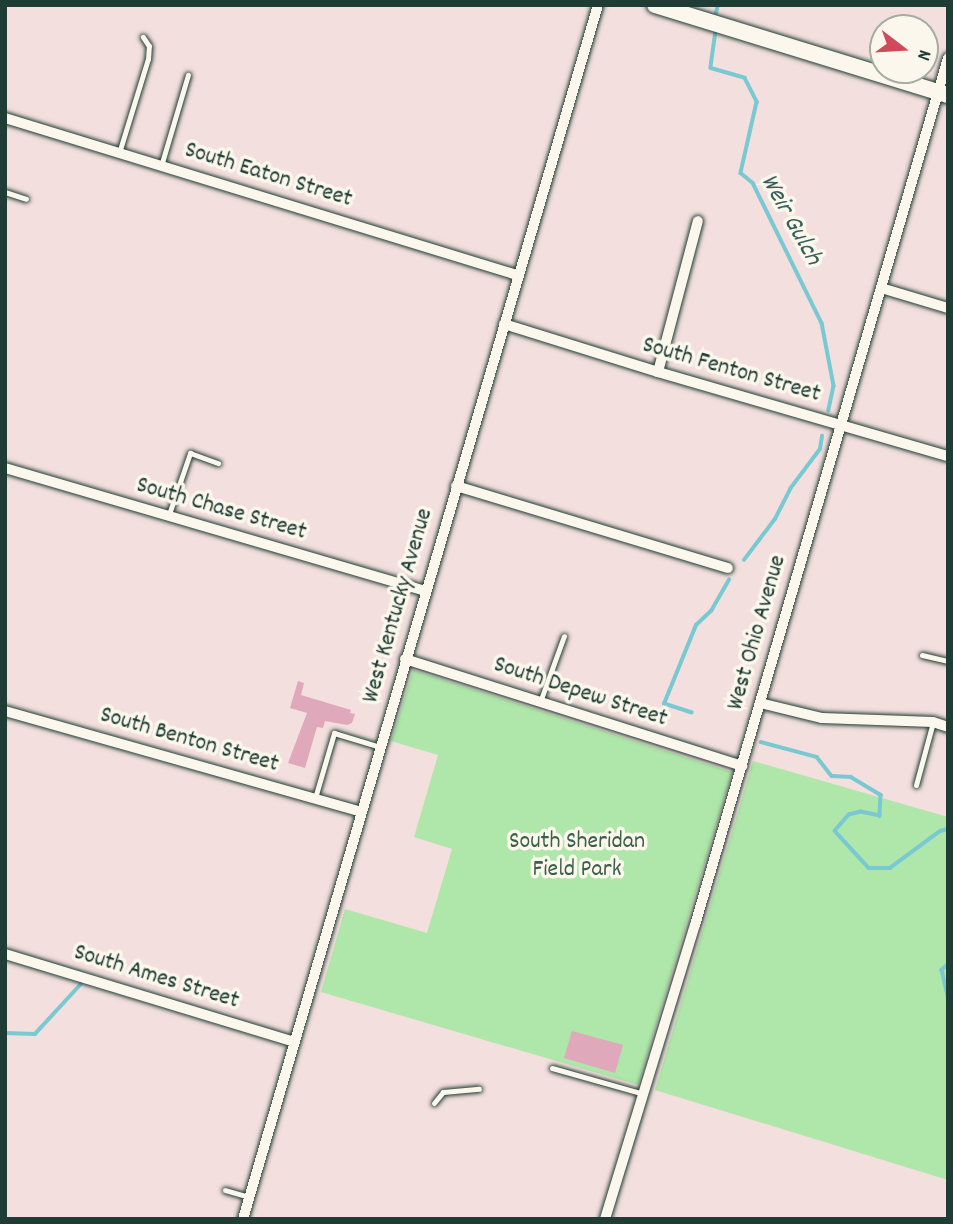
<!DOCTYPE html>
<style>
body{margin:0}
#map{position:relative;width:953px;height:1224px;overflow:hidden;background:#f3dfdd;font-family:Dekko,sans-serif}
div>[style]{position:absolute}
.green>*{inset:0;background:#afe6a9}
.stream>*{height:3.5px;margin:-1.75px;padding:0 1.75px;transform-origin:1.75px;border-radius:1.75px;background:#79c9d3}
.building>*{inset:0;background:#e0a8bb}
.roads{filter:drop-shadow(0 0 2px #1f3d34) drop-shadow(0 0 2px #1f3d34)}
.lane>*{height:5px;margin:-2.5px;padding:0 2.5px;transform-origin:2.5px;border-radius:2.5px;background:#fbf7ec}
.street>*{height:10px;margin:-5px;padding:0 5px;transform-origin:5px;border-radius:5px;background:#fbf7ec}
.secondary>*{height:16px;margin:-8px;padding:0 8px;transform-origin:8px;border-radius:8px;background:#fbf7ec}
span{translate:-50% -50%;white-space:nowrap;text-align:center;line-height:1.15;-webkit-text-stroke:7px #fbf7ec;paint-order:stroke}
.street-label{font-size:24px;color:#1f3d34}
.park-label{font-size:24px;color:#3c5f4b}
.water-label{font-size:26px;color:#36605c;font-style:italic}
.frame{position:absolute;inset:0;border:7px solid #1f3d34;pointer-events:none}
.north{position:absolute;left:869px;top:14px;width:70px;height:70px;box-sizing:border-box;background:#fbf7ec;border:2px solid #a3ada2;border-radius:50%;rotate:107deg;font-size:19px;font-weight:700;line-height:28px;text-align:center;color:#1f3d34}
.north::after{content:'';display:block;margin:auto;width:24px;height:32px;background:#d1495b;clip-path:polygon(50% 0,100% 100%,50% 72%,0 100%)}
</style>
<div id="map">
<div class="green">
<div style="clip-path:polygon(413px 670px,732px 772px,638px 1085px,321px 992px,345px 909px,427px 933px,452px 849px,414px 837px,438px 755px,391px 741px)"></div>
<div style="clip-path:polygon(753px 761px,948px 817px,948px 1180px,655px 1090px)"></div>
</div>
<div class="stream">
<div style="left:716px;top:13px;width:8px;rotate:-76deg"></div>
<div style="left:716px;top:31px;width:37px;rotate:98deg"></div>
<div style="left:711px;top:68px;width:35px;rotate:16deg"></div>
<div style="left:745px;top:78px;width:27px;rotate:63deg"></div>
<div style="left:757px;top:102px;width:73px;rotate:102.7deg"></div>
<div style="left:741px;top:173px;width:16px;rotate:40deg"></div>
<div style="left:753px;top:183px;width:156px;rotate:63.8deg"></div>
<div style="left:822px;top:323px;width:64px;rotate:79.2deg"></div>
<div style="left:834px;top:386px;width:25px;rotate:102deg"></div>
<div style="left:744px;top:560px;width:51px;rotate:-52.9deg"></div>
<div style="left:775px;top:519px;width:34px;rotate:-63deg"></div>
<div style="left:790px;top:489px;width:50px;rotate:-53.1deg"></div>
<div style="left:820px;top:449px;width:13px;rotate:-81deg"></div>
<div style="left:692px;top:713px;width:29px;rotate:-162deg"></div>
<div style="left:664px;top:704px;width:85px;rotate:-67.9deg"></div>
<div style="left:696px;top:625px;width:21px;rotate:-43deg"></div>
<div style="left:711px;top:611px;width:36px;rotate:-60deg"></div>
<div style="left:761px;top:742px;width:58px;rotate:15deg"></div>
<div style="left:817px;top:757px;width:24px;rotate:52deg"></div>
<div style="left:832px;top:776px;width:19px;rotate:3deg"></div>
<div style="left:851px;top:777px;width:35px;rotate:31deg"></div>
<div style="left:881px;top:795px;width:21px;rotate:93deg"></div>
<div style="left:880px;top:816px;width:19px;rotate:-168deg"></div>
<div style="left:861px;top:812px;width:12px;rotate:166deg"></div>
<div style="left:849px;top:815px;width:21px;rotate:131deg"></div>
<div style="left:835px;top:831px;width:50px;rotate:47.4deg"></div>
<div style="left:869px;top:868px;width:21px"></div>
<div style="left:890px;top:868px;width:62px;rotate:-36.5deg"></div>
<div style="left:940px;top:831px;width:8px;rotate:-14deg"></div>
<div style="left:948px;top:965px;width:8px;rotate:140deg"></div>
<div style="left:942px;top:970px;width:28px;rotate:77deg"></div>
<div style="left:5px;top:1033px;width:30px;rotate:2deg"></div>
<div style="left:35px;top:1034px;width:67px;rotate:-47.4deg"></div>
</div>
<div class="building">
<div style="clip-path:polygon(298px 681px,304px 683px,301px 695px,351px 710px,350px 713px,355px 714px,352px 723px,347px 725px,325px 721px,323px 728px,317px 727px,305px 768px,288px 763px,307px 713px,290px 708px)"></div>
<div style="clip-path:polygon(572px 1031px,623px 1045px,615px 1073px,564px 1058px)"></div>
</div>
<div class="roads">
<div class="lane">
<div style="left:119px;top:153px;width:98px;rotate:-72.9deg"></div>
<div style="left:148px;top:59px;width:13px;rotate:-86deg"></div>
<div style="left:149px;top:46px;width:11px;rotate:-124deg"></div>
<div style="left:161px;top:166px;width:95px;rotate:-73.5deg"></div>
<div style="left:5px;top:192px;width:22px;rotate:18deg"></div>
<div style="left:168px;top:517px;width:68px;rotate:-71deg"></div>
<div style="left:190px;top:453px;width:30px;rotate:20deg"></div>
<div style="left:922px;top:655px;width:27px;rotate:13deg"></div>
<div style="left:540px;top:702px;width:70px;rotate:-70deg"></div>
<div style="left:916px;top:785px;width:65px;rotate:-74.9deg"></div>
<div style="left:315px;top:798px;width:68px;rotate:-73.7deg"></div>
<div style="left:334px;top:733px;width:48px;rotate:16.9deg"></div>
<div style="left:552px;top:1068px;width:96px;rotate:15.8deg"></div>
<div style="left:434px;top:1103px;width:14px;rotate:-51deg"></div>
<div style="left:443px;top:1092px;width:36px;rotate:-5deg"></div>
<div style="left:225px;top:1190px;width:25px;rotate:16deg"></div>
</div>
<div class="street">
<div style="left:5px;top:118px;width:536px;rotate:17.05deg"></div>
<div style="left:881px;top:288px;width:70px;rotate:16.6deg"></div>
<div style="left:504px;top:324px;width:161px;rotate:17.3deg"></div>
<div style="left:658px;top:372px;width:302px;rotate:16.2deg"></div>
<div style="left:658px;top:372px;width:156px;rotate:-75.2deg"></div>
<div style="left:5px;top:468px;width:439px;rotate:16.3deg"></div>
<div style="left:456px;top:486px;width:284px;rotate:16.8deg"></div>
<div style="left:405px;top:659px;width:354px;rotate:17.6deg"></div>
<div style="left:760px;top:703px;width:64px;rotate:13.6deg"></div>
<div style="left:822px;top:718px;width:111px;rotate:2.1deg"></div>
<div style="left:933px;top:722px;width:16px;rotate:18deg"></div>
<div style="left:5px;top:711px;width:370px;rotate:15.8deg"></div>
<div style="left:5px;top:954px;width:302px;rotate:16.9deg"></div>
<div style="left:243px;top:1219px;width:1265px;rotate:-73.7deg"></div>
<div style="left:605px;top:1219px;width:307px;rotate:-73deg"></div>
<div style="left:695px;top:925px;width:903px;rotate:-73.73deg"></div>
</div>
<div class="secondary">
<div style="left:655px;top:5px;width:307px;rotate:17.1deg"></div>
</div>
</div>
<div class="street-label">
<span style="left:268px;top:176px;rotate:17deg">South Eaton Street</span>
<span style="left:731px;top:371px;rotate:16deg">South Fenton Street</span>
<span style="left:221px;top:510px;rotate:16deg">South Chase Street</span>
<span style="left:399px;top:606px;rotate:-74deg">West Kentucky Avenue</span>
<span style="left:758px;top:633px;rotate:-74deg">West Ohio Avenue</span>
<span style="left:580px;top:693px;rotate:18deg">South Depew Street</span>
<span style="left:189px;top:741px;rotate:16deg">South Benton Street</span>
<span style="left:156px;top:978px;rotate:17deg">South Ames Street</span>
</div>
<div class="park-label">
<span style="left:577px;top:857px">South Sheridan<br>Field Park</span>
</div>
<div class="water-label">
<span style="left:790px;top:220px;rotate:61deg">Weir Gulch</span>
</div>
<div class="frame"></div>
<div class="north">N</div>
</div>
